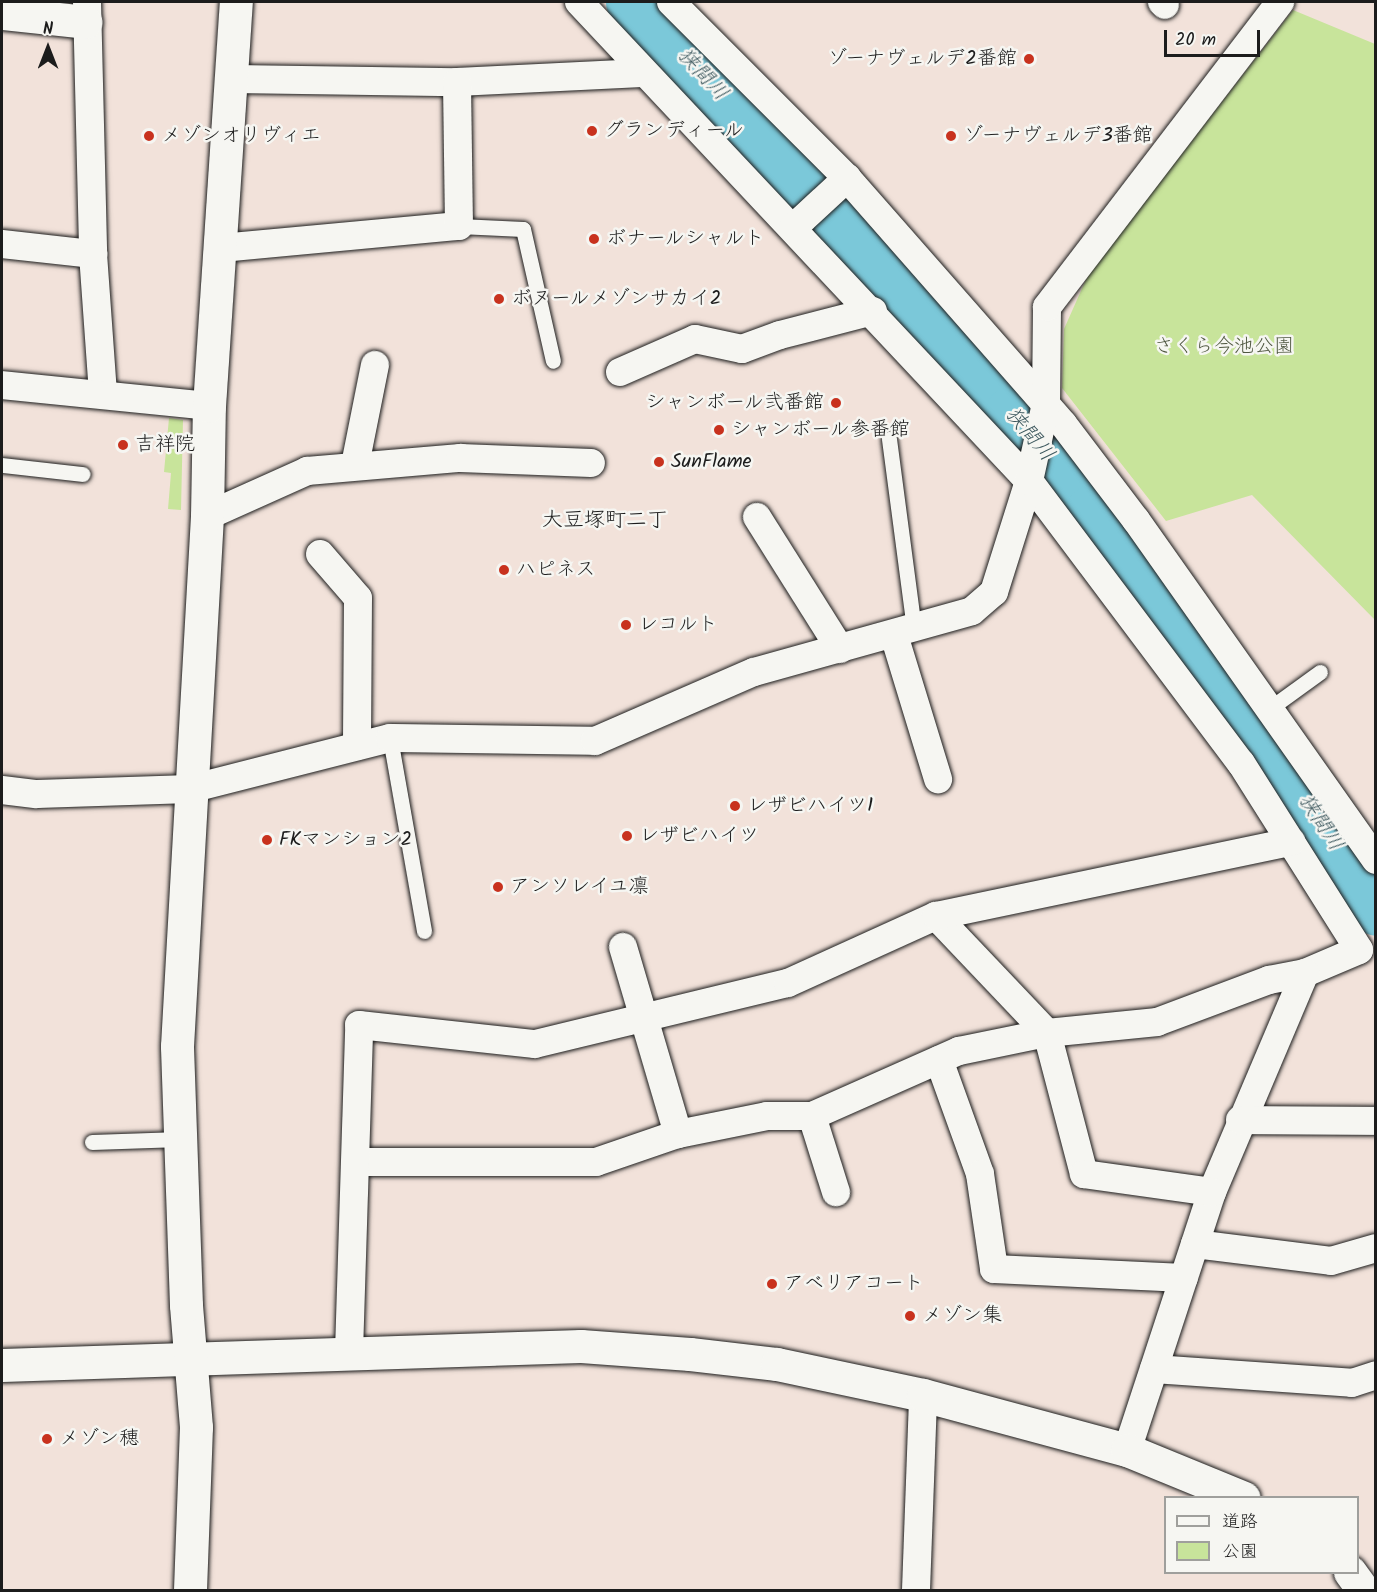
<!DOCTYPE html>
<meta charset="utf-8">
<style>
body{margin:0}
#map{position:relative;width:1377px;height:1592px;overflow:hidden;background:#f2e2da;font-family:Kalam,"Klee One",sans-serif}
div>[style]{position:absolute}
.green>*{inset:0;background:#c8e49b}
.river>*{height:57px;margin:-28.5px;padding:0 28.5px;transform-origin:28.5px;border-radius:28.5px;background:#7bc8d9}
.roads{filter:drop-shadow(0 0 2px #1c1c1c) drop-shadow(0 0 2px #1c1c1c)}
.service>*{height:15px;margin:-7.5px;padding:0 7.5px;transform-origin:7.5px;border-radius:7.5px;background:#f6f6f2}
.minor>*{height:28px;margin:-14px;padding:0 14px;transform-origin:14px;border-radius:14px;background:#f6f6f2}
.tertiary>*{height:33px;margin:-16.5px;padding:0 16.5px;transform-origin:16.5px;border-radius:16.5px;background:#f6f6f2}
.dots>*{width:16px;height:16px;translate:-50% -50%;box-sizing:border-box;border:3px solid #f6f6f2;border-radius:50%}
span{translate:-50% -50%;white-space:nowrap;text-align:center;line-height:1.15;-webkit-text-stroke:5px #f6f6f2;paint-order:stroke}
.poi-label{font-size:20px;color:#1c1c1c}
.right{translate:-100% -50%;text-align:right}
.left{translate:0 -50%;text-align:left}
.park-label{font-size:20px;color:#505842}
.water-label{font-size:21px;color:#3d585e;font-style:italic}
.neighbourhood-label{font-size:21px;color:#1c1c1c}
.frame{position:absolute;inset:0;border:3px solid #1c1c1c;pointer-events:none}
.legend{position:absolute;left:1164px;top:1496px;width:195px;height:78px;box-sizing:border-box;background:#f6f6f2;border:2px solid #9f9f9c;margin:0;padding:8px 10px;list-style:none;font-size:18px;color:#1c1c1c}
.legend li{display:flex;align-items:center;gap:12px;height:30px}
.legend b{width:30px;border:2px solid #9f9f9c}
.north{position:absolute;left:18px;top:18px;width:60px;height:60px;-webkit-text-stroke:4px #f6f6f2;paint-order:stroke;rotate:0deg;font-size:16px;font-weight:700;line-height:24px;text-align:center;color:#1c1c1c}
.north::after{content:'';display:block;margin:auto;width:21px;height:27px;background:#1c1c1c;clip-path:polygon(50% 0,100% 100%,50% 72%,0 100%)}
.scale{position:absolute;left:1164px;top:30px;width:96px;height:27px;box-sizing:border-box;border:3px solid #1c1c1c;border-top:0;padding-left:8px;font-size:18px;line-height:21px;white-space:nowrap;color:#1c1c1c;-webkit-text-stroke:4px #f6f6f2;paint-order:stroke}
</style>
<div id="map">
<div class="green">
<div style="clip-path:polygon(1293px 10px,1375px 44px,1375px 620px,1252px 495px,1166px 521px,1062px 388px,1064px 329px,1088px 275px)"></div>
<div style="clip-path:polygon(169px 418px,183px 420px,181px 510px,168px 509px,171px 473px,164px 472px)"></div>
</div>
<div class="river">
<div style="left:634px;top:2px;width:560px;rotate:47.39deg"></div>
<div style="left:1013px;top:414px;width:127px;rotate:50.4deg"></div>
<div style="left:1094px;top:512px;width:248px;rotate:52.5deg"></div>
<div style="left:1245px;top:709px;width:237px;rotate:56.5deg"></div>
</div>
<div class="roads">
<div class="service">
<div style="left:459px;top:226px;width:64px;rotate:2.7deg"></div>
<div style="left:523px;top:229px;width:135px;rotate:77.2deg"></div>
<div style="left:889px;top:439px;width:192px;rotate:82.5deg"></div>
<div style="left:2px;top:465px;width:81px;rotate:6.4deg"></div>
<div style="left:1269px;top:709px;width:63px;rotate:-36deg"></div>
<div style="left:390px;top:738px;width:196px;rotate:80deg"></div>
<div style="left:92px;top:1142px;width:88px;rotate:-2deg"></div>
</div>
<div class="minor">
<div style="left:87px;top:2px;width:252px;rotate:88.6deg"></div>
<div style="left:93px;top:254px;width:141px;rotate:85.9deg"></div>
<div style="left:579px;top:2px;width:657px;rotate:46.79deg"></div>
<div style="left:1029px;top:481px;width:353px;rotate:53.1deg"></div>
<div style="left:1241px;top:763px;width:221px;rotate:57.7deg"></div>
<div style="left:1359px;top:950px;width:59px;rotate:156.9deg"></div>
<div style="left:1305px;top:973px;width:238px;rotate:113deg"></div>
<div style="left:1212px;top:1192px;width:272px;rotate:108.2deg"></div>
<div style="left:671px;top:2px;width:249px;rotate:45deg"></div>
<div style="left:847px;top:178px;width:327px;rotate:48.7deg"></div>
<div style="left:1063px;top:424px;width:121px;rotate:52.8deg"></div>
<div style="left:1136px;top:520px;width:416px;rotate:54.8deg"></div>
<div style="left:1162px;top:2px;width:4px;rotate:45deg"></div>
<div style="left:233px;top:79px;width:224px;rotate:0.8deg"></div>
<div style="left:457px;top:82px;width:185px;rotate:-2.8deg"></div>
<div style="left:793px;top:228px;width:74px;rotate:-42.8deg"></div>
<div style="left:2px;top:244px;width:92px;rotate:6.3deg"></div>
<div style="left:221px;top:248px;width:239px;rotate:-5.3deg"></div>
<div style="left:459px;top:226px;width:144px;rotate:-90.8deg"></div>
<div style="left:620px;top:372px;width:82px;rotate:-23.7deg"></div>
<div style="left:695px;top:339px;width:48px;rotate:12deg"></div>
<div style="left:742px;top:349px;width:40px;rotate:-20.2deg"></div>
<div style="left:780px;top:335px;width:96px;rotate:-14.5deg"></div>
<div style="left:2px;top:385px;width:208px;rotate:5.8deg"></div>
<div style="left:355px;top:465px;width:102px;rotate:-78.7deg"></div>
<div style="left:207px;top:516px;width:110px;rotate:-24.2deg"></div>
<div style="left:307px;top:471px;width:154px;rotate:-4.9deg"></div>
<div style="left:460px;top:458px;width:131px;rotate:2.2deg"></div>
<div style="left:757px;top:517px;width:156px;rotate:57.8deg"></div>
<div style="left:320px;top:554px;width:58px;rotate:49.2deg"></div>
<div style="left:358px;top:598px;width:148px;rotate:90.4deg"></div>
<div style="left:894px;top:635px;width:151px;rotate:73deg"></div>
<div style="left:2px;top:790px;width:35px;rotate:7deg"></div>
<div style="left:37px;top:794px;width:153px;rotate:-1.9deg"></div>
<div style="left:190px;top:789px;width:206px;rotate:-14.3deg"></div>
<div style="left:390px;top:738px;width:205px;rotate:0.8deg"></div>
<div style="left:595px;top:741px;width:173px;rotate:-23.5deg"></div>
<div style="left:754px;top:672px;width:226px;rotate:-15.6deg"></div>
<div style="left:972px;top:611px;width:29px;rotate:-41deg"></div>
<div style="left:994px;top:592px;width:116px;rotate:-72.5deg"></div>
<div style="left:1029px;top:481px;width:79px;rotate:-77.6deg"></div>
<div style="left:1046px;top:404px;width:97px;rotate:-89.4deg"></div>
<div style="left:1047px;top:307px;width:384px;rotate:-52.6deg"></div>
<div style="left:936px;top:916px;width:161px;rotate:46.5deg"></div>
<div style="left:1047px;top:1033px;width:146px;rotate:75.3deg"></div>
<div style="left:1084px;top:1174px;width:129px;rotate:8deg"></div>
<div style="left:623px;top:947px;width:195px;rotate:73.6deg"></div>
<div style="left:939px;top:1060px;width:121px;rotate:70.2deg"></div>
<div style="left:980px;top:1174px;width:96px;rotate:81.6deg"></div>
<div style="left:994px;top:1269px;width:190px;rotate:2.7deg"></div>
<div style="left:812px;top:1116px;width:80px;rotate:72.5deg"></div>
<div style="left:1240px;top:1120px;width:136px;rotate:0.4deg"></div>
<div style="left:356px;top:1162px;width:240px"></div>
<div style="left:596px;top:1162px;width:87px;rotate:-18.9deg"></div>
<div style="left:678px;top:1134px;width:91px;rotate:-11.4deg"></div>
<div style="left:767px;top:1116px;width:45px"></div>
<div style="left:812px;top:1116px;width:161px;rotate:-23.9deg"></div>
<div style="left:959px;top:1051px;width:90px;rotate:-11.6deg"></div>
<div style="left:1047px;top:1033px;width:111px;rotate:-5.7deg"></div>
<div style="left:1157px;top:1022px;width:120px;rotate:-20.6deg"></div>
<div style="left:1269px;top:980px;width:37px;rotate:-11deg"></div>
<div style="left:1195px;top:1244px;width:137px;rotate:7.1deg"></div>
<div style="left:1331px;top:1261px;width:47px;rotate:-16.1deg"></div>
<div style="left:349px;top:1352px;width:327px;rotate:-88.2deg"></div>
<div style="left:359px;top:1025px;width:177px;rotate:6.2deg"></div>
<div style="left:535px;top:1044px;width:260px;rotate:-13.6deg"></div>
<div style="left:788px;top:983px;width:162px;rotate:-24.4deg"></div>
<div style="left:936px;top:916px;width:363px;rotate:-11.8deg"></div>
<div style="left:1154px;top:1369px;width:198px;rotate:4deg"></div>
<div style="left:1352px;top:1383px;width:25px;rotate:-18deg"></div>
<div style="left:916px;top:1590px;width:195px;rotate:-87.9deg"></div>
</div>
<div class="tertiary">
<div style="left:2px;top:13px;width:84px;rotate:6.1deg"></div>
<div style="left:2px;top:1365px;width:579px;rotate:-1.88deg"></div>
<div style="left:581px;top:1346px;width:109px;rotate:4.2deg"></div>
<div style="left:690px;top:1354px;width:88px;rotate:6.6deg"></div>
<div style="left:777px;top:1364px;width:149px;rotate:12deg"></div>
<div style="left:923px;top:1395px;width:211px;rotate:15.1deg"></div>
<div style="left:1127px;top:1450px;width:126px;rotate:22.3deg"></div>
<div style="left:1350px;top:1572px;width:22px;rotate:54deg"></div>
<div style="left:190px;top:1590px;width:163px;rotate:-87.9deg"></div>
<div style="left:196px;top:1427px;width:122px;rotate:-94.7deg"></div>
<div style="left:186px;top:1305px;width:259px;rotate:-92deg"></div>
<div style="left:177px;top:1046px;width:531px;rotate:-86.76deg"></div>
<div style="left:207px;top:516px;width:110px;rotate:-89deg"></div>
<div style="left:209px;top:406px;width:405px;rotate:-86.2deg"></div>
</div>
</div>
<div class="dots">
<div style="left:1029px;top:59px;background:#c8321e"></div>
<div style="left:592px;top:131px;background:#c8321e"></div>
<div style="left:149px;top:136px;background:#c8321e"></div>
<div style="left:951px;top:136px;background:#c8321e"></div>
<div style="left:594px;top:239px;background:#c8321e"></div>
<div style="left:499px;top:299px;background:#c8321e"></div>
<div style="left:836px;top:403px;background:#c8321e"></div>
<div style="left:719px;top:430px;background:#c8321e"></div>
<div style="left:123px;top:445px;background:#c8321e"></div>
<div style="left:659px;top:462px;background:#c8321e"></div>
<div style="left:504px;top:570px;background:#c8321e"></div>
<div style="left:626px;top:625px;background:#c8321e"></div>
<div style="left:735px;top:806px;background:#c8321e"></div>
<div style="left:627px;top:836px;background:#c8321e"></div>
<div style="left:267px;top:840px;background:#c8321e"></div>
<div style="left:498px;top:887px;background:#c8321e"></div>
<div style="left:772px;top:1284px;background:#c8321e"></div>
<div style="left:910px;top:1316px;background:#c8321e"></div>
<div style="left:47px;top:1439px;background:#c8321e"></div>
</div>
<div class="poi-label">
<span class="right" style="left:1017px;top:59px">ゾーナヴェルデ2番館</span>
<span class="left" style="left:604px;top:131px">グランディール</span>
<span class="left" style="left:161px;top:136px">メゾンオリヴィエ</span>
<span class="left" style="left:963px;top:136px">ゾーナヴェルデ3番館</span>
<span class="left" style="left:606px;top:239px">ボナールシャルト</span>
<span class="left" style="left:511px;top:299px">ボヌールメゾンサカイ2</span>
<span class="right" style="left:824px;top:403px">シャンボール弐番館</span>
<span class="left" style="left:731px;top:430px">シャンボール参番館</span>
<span class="left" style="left:135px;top:445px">吉祥院</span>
<span class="left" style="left:671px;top:462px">SunFlame</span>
<span class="left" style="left:516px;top:570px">ハピネス</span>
<span class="left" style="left:638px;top:625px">レコルト</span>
<span class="left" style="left:747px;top:806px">レザビハイツ1</span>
<span class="left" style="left:639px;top:836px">レザビハイツ</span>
<span class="left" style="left:279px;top:840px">FKマンション2</span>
<span class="left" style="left:510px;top:887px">アンソレイユ凛</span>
<span class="left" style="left:784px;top:1284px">アベリアコート</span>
<span class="left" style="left:922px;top:1316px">メゾン集</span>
<span class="left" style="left:59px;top:1439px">メゾン穂</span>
</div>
<div class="park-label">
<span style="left:1224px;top:347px">さくら今池公園</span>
</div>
<div class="water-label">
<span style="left:702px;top:75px;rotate:47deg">狭間川</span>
<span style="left:1029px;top:435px;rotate:50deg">狭間川</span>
<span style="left:1320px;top:823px;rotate:57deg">狭間川</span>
</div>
<div class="neighbourhood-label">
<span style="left:605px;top:521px">大豆塚町二丁</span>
</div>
<div class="frame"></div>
<ul class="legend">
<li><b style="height:8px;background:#f6f6f2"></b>道路</li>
<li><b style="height:16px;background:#c8e49b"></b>公園</li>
</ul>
<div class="north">N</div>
<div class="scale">20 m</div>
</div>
